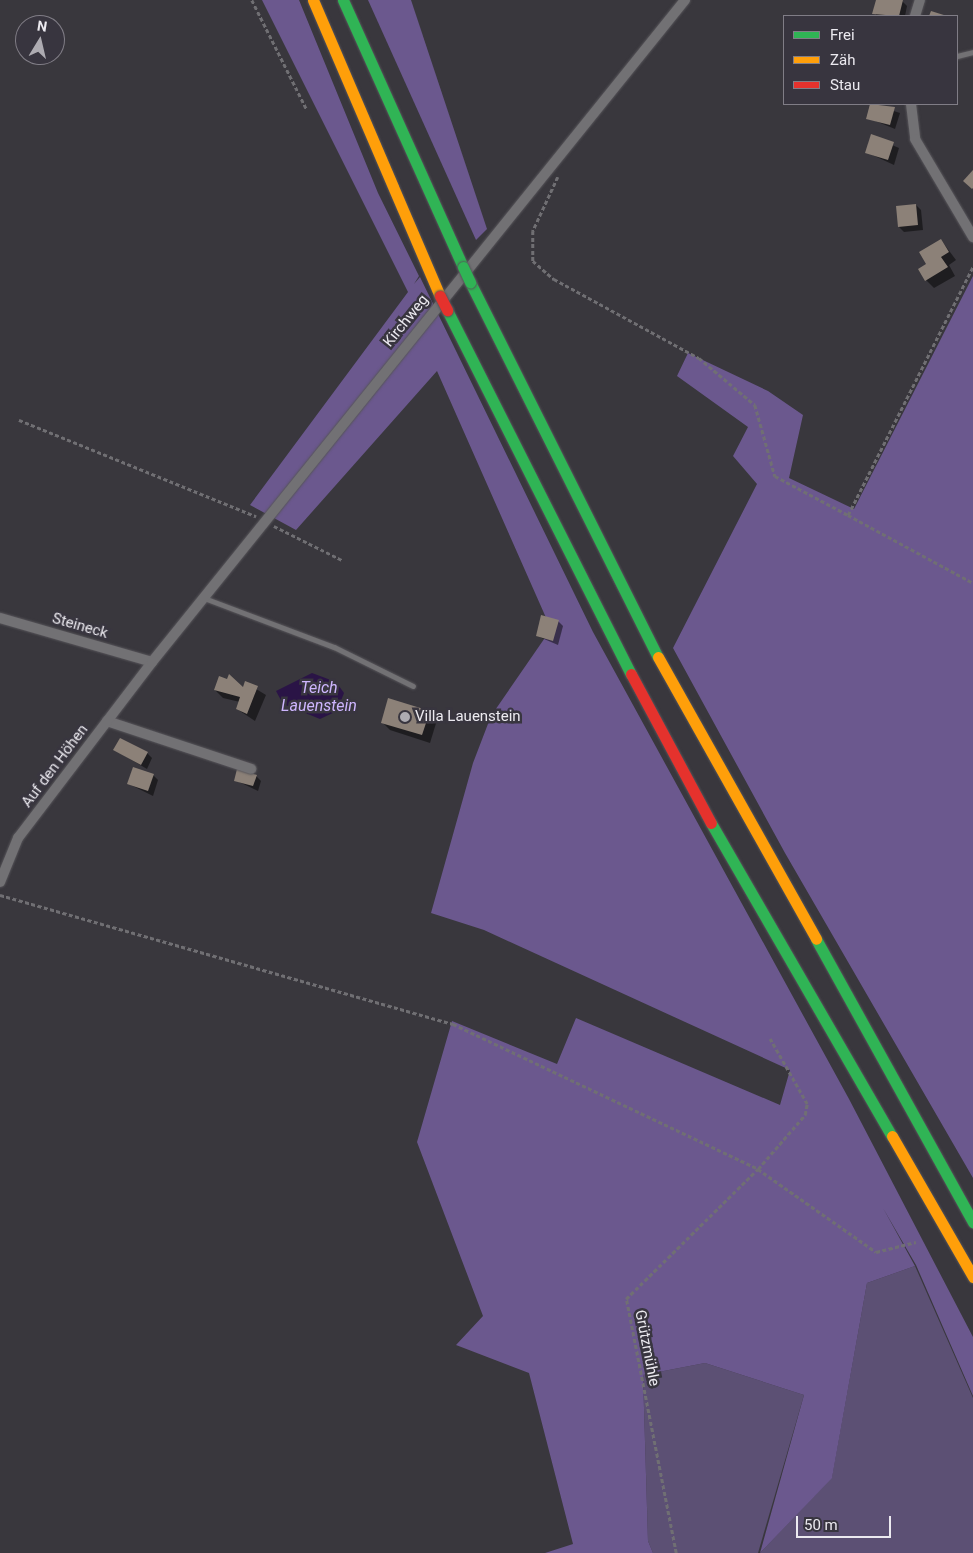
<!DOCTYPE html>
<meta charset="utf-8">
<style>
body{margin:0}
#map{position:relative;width:973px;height:1553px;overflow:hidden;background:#39373d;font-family:Roboto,sans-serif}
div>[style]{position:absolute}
.green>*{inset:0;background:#5c5074}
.forest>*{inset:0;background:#6b588e}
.water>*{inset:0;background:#2a1446}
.shadow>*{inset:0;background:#0007}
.building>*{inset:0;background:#8c8178}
.path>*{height:2.5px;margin-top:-1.25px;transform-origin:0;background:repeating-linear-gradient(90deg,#706f73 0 4px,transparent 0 6.5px)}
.roads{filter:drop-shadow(0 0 1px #565459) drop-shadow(0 0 1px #565459)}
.lane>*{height:5px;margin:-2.5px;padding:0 2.5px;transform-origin:2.5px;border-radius:2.5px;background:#727174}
.street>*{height:10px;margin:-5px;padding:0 5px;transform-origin:5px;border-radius:5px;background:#727174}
.fast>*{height:11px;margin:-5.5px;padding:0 5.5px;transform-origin:5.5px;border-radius:5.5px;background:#30b455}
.slow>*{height:11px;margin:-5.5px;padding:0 5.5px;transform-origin:5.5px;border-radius:5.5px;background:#ff9f0a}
.jam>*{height:11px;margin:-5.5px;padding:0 5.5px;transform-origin:5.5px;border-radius:5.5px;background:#e5322d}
.bridges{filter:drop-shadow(0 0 1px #565459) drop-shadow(0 0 1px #565459)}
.fast-bridge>*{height:11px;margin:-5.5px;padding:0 5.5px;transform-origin:5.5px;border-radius:5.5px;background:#30b455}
.jam-bridge>*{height:11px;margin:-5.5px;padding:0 5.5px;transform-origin:5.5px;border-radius:5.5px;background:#e5322d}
.dots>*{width:14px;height:14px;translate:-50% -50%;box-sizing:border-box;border:2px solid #38353f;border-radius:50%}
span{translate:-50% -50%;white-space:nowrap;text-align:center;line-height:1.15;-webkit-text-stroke:5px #38353f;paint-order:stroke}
.street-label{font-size:15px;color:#eceaf0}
.poi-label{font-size:15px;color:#eceaf0}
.left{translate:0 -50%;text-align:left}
.water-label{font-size:16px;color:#ceb6fe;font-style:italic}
.legend{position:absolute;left:783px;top:15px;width:175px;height:90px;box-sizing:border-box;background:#38353f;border:1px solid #807d86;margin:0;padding:6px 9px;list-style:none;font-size:15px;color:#eceaf0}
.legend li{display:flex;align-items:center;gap:10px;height:25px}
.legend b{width:25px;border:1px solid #807d86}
.north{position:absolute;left:15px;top:15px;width:50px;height:50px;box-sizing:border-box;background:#38353f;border:1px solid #807d86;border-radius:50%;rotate:9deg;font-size:14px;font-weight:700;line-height:20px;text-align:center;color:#eceaf0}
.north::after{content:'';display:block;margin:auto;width:18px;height:22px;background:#adabb1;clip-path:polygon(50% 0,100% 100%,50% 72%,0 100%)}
.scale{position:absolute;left:796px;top:1516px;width:95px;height:22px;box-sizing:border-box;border:2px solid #eceaf0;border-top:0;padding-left:6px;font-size:15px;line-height:18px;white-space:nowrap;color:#eceaf0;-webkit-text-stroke:4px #38353f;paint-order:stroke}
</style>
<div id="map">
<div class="green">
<div style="clip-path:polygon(915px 1266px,973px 1398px,973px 1553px,760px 1553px,832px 1477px,867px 1283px)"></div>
<div style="clip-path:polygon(705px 1363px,804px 1395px,758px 1553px,653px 1553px,648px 1541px,643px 1375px)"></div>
</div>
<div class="forest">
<div style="clip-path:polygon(262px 0,299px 0,378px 193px,419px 276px,414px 284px,420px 277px,593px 632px,849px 1099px,973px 1337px,973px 1396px,916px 1265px,883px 1208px,915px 1266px,867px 1283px,832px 1478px,760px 1553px,804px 1395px,705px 1363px,643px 1375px,648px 1541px,653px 1553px,545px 1553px,573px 1544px,529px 1373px,456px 1345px,483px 1316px,417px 1142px,452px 1021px,557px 1064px,576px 1018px,780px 1105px,790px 1070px,484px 930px,431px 913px,473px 763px,491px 716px,551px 629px,437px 371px,296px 530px,250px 505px,408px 292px)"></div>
<div style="clip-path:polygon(368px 0,411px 0,487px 229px,476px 240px)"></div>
<div style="clip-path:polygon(973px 276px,973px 1178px,785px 853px,673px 648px,757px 484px,733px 456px,748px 427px,677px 376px,688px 353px,768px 391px,803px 415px,789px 478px,854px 509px)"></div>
</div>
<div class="water">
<div style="clip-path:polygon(312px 673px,336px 682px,344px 693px,337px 711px,320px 719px,283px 704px,276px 691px)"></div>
</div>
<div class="shadow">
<div style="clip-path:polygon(877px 0,902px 1px,907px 6px,905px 16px,876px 16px)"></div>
<div style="clip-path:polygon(872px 104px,900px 113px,895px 129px,868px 118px)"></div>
<div style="clip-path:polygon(871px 136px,899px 148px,894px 165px,866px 152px)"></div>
<div style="clip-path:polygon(916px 205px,921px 210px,923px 230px,904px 232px,899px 227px)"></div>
<div style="clip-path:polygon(941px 240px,956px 260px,949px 265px,955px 276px,934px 288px,926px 280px,928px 265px)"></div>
<div style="clip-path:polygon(558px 621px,563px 626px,558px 645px,537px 636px)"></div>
<div style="clip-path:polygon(227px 681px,244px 689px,246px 683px,266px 695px,255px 721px,237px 709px,240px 702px,223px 698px,215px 690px)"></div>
<div style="clip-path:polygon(429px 712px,437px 720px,430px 743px,390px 730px,382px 722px)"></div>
<div style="clip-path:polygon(115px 750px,147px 753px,152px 758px,147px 769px)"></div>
<div style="clip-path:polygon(153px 775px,158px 780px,153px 796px,129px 784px)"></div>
<div style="clip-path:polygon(256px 776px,261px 781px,258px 791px,235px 780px)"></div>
</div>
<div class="building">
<div style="clip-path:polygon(876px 0,903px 0,899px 16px,872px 14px)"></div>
<div style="clip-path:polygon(931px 11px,947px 16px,929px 16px)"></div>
<div style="clip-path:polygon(870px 104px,895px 107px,890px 125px,866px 119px)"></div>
<div style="clip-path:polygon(871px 134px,894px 142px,888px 160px,865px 153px)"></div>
<div style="clip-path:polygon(973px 170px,973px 188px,972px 189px,963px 181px)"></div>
<div style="clip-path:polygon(916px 204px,918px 225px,898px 227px,896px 206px)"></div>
<div style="clip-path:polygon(941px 239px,949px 252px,941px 257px,948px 267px,925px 281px,918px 269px,926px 264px,919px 252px)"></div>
<div style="clip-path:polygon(541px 615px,559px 620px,553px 641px,536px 636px)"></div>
<div style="clip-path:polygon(229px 674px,243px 687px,245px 681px,258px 686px,247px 714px,236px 709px,240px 697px,214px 690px,219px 676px,227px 679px)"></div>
<div style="clip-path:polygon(388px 698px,430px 711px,422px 735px,381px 723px)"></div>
<div style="clip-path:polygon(120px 738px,148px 752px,141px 765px,113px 750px)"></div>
<div style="clip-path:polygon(133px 767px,154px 774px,148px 791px,127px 784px)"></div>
<div style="clip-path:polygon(237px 769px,257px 775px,253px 786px,234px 781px)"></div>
</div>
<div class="path">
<div style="left:252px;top:0;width:123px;rotate:63.4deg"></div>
<div style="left:558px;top:177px;width:60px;rotate:114.8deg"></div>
<div style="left:533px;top:231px;width:30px;rotate:90deg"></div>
<div style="left:533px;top:261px;width:28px;rotate:41deg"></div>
<div style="left:554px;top:279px;width:165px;rotate:28.6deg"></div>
<div style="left:699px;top:358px;width:73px;rotate:40deg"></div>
<div style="left:755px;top:405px;width:74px;rotate:74.3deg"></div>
<div style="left:775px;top:476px;width:83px;rotate:28.1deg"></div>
<div style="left:848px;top:515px;width:279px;rotate:-63.3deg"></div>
<div style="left:19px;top:420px;width:256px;rotate:22.1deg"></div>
<div style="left:848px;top:515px;width:142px;rotate:28.5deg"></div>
<div style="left:274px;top:526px;width:76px;rotate:26.6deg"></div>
<div style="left:0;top:895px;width:471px;rotate:15.9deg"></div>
<div style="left:453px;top:1024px;width:338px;rotate:25.4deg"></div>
<div style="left:758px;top:1169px;width:144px;rotate:35.1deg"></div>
<div style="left:876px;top:1252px;width:41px;rotate:-14deg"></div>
<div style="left:676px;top:1553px;width:259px;rotate:-101.1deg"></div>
<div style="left:626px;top:1299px;width:185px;rotate:-44.6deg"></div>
<div style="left:758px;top:1169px;width:72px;rotate:-49deg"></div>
<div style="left:805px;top:1115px;width:11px;rotate:-80deg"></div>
<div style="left:807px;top:1104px;width:75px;rotate:-119.6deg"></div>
</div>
<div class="roads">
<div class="lane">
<div style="left:957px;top:56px;width:16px;rotate:-14deg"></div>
<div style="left:204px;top:598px;width:139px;rotate:20.7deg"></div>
<div style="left:334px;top:647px;width:88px;rotate:26.3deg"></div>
</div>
<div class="street">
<div style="left:915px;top:16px;width:17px;rotate:-73deg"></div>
<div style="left:911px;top:104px;width:35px;rotate:83deg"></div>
<div style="left:915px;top:139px;width:114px;rotate:59.4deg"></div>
<div style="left:0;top:618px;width:158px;rotate:16.1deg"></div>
<div style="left:107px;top:721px;width:152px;rotate:18.4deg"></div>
<div style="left:0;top:882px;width:48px;rotate:-67.8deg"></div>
<div style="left:18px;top:838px;width:221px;rotate:-52.7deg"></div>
<div style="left:152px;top:662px;width:850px;rotate:-51.16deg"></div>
</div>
<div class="fast">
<div style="left:343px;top:0;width:293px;rotate:65.8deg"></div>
<div style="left:470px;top:282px;width:419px;rotate:63.4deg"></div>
<div style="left:447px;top:310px;width:408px;rotate:63.2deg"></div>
<div style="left:711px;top:823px;width:362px;rotate:60deg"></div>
<div style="left:816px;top:939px;width:324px;rotate:61deg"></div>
</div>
<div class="slow">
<div style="left:313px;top:0;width:322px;rotate:66.8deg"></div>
<div style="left:658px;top:657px;width:323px;rotate:60.7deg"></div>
<div style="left:892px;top:1136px;width:163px;rotate:60.1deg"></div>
</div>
<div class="jam">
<div style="left:631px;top:674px;width:169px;rotate:61.8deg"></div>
</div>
</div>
<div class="bridges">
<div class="fast-bridge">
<div style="left:463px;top:267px;width:17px;rotate:65deg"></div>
</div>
<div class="jam-bridge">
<div style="left:440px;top:296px;width:16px;rotate:63deg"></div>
</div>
</div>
<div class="dots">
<div style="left:405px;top:717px;background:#adabb1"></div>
</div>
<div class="street-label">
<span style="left:406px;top:321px;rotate:-51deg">Kirchweg</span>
<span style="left:80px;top:626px;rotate:16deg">Steineck</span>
<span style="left:55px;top:766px;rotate:-53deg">Auf den Höhen</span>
<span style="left:647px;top:1348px;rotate:79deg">Grützmühle</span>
</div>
<div class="poi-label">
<span class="left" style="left:415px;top:717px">Villa Lauenstein</span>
</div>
<div class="water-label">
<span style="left:319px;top:697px">Teich<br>Lauenstein</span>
</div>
<ul class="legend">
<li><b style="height:6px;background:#30b455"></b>Frei</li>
<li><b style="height:6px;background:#ff9f0a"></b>Zäh</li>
<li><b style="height:6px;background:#e5322d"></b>Stau</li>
</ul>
<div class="north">N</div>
<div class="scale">50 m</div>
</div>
